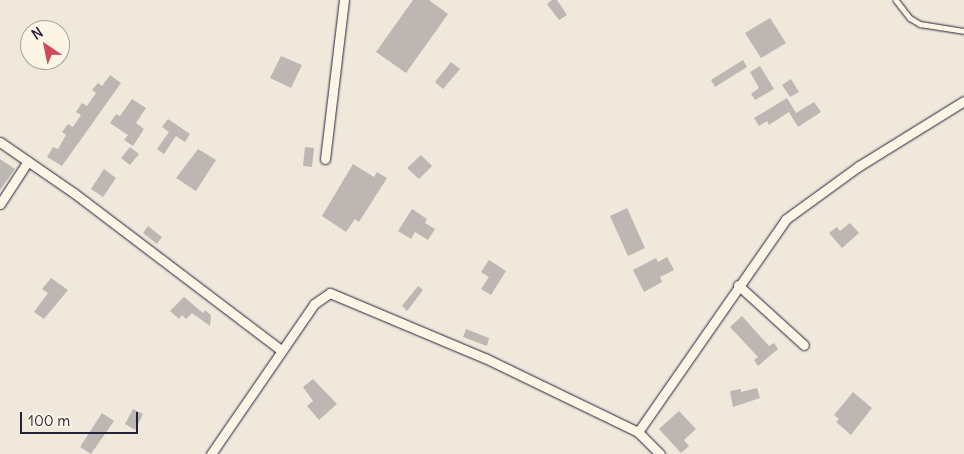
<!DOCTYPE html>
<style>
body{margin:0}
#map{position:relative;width:964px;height:454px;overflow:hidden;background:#efe8db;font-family:Delius,sans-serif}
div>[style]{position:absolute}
.building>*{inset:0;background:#bcb7b3}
.roads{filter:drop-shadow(0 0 1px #22223b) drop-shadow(0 0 1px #22223b)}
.service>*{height:4.5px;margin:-2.25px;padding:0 2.25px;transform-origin:2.25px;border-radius:2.25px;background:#fcf5e5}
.minor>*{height:9px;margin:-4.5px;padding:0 4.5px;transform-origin:4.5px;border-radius:4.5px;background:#fcf5e5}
span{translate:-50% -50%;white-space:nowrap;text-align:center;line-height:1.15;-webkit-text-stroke:5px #fcf5e5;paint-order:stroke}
.north{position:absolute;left:20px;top:20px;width:50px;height:50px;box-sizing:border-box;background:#fcf5e5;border:1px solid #a5a1a1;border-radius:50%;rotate:326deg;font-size:14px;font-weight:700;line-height:20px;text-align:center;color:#22223b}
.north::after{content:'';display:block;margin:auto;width:18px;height:22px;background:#d1495b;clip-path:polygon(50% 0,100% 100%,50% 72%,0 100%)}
.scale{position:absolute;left:20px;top:412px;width:118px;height:22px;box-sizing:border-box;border:2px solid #22223b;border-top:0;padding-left:6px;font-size:15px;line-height:18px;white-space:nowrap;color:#22223b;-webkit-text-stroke:4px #fcf5e5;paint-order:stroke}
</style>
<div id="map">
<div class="building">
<div style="clip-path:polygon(413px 0,429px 0,448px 14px,406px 73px,376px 52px)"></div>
<div style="clip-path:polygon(552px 0,557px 0,567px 15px,559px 20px,547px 4px)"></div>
<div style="clip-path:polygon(770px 18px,786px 43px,761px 58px,745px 33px)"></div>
<div style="clip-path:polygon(281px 56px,302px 65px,291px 88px,270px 78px)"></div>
<div style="clip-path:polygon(743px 60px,747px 67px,715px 87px,711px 80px)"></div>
<div style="clip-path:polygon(451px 62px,460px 69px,443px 89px,435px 82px)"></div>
<div style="clip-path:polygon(760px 66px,774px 89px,755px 100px,751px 94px,759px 88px,750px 72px)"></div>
<div style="clip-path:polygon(110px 75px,121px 83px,62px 166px,47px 157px,53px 147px,58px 149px,66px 135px,62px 132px,68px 124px,73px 127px,81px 115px,76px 112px,82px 103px,87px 106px,96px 93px,92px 90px,98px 83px,102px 86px)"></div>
<div style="clip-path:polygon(791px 79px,799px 92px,790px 97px,782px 85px)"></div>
<div style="clip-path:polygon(787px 98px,796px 113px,814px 102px,821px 112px,798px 127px,789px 112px,769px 125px,767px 121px,759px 126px,754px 118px)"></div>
<div style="clip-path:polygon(132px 99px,146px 108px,136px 123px,144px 129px,133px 146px,124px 140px,128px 135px,110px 123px,116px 114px,120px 116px)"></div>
<div style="clip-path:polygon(168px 119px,190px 134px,185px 142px,176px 136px,164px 154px,157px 149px,169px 132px,162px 127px)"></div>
<div style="clip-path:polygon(130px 147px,139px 154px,130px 165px,121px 158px)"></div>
<div style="clip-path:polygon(305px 147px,314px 148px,312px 167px,303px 166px)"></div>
<div style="clip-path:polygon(198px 149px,216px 160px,196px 191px,176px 178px)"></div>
<div style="clip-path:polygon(421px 155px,432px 166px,419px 179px,407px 168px)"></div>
<div style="clip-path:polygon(0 159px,15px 169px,0 190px)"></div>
<div style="clip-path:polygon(353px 164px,374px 177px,377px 172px,387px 178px,359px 222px,355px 219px,346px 232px,322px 216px)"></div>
<div style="clip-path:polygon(104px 169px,116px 178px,103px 197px,91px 189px)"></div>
<div style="clip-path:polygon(627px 208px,645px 248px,628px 256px,610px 216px)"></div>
<div style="clip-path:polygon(412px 209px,427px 219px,425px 223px,435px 229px,428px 240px,415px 232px,411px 239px,398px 231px)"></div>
<div style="clip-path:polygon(850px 223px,859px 233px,842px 248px,829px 233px,837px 227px,840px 231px)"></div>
<div style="clip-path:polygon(148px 226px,162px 237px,157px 244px,143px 233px)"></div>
<div style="clip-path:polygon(667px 257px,674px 270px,660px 277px,662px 282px,644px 292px,633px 270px,656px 258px,658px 262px)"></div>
<div style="clip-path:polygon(489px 260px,506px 271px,491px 295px,481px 289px,489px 277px,481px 272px)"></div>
<div style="clip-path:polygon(51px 278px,68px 290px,44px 319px,34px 312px,48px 293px,42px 289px)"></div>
<div style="clip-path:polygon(418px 286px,423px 290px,407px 311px,402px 306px)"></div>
<div style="clip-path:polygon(184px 297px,203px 313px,205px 310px,211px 315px,210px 326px,192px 313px,186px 319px,182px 315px,179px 319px,170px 311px)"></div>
<div style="clip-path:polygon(742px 316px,769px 346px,774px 343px,778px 349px,758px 366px,754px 360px,758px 357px,730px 327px)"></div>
<div style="clip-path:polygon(466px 329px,489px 338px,487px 346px,463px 337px)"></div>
<div style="clip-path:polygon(313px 379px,337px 404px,319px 420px,307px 406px,313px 401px,303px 387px)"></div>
<div style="clip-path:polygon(757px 388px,760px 398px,733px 407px,730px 391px,741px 389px,741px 392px)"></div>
<div style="clip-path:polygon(853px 392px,872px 408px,851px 435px,836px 422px,839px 419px,834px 415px)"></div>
<div style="clip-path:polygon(133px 409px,143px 414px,135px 430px,125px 424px)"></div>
<div style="clip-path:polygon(679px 411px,696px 429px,684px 440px,689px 446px,681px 453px,659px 429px)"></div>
<div style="clip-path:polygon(102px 413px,114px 421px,91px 454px,80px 447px)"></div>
</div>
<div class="roads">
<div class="service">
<div style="left:896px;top:0;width:23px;rotate:52deg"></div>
<div style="left:910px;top:18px;width:12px;rotate:31deg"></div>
<div style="left:920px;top:24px;width:45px;rotate:9deg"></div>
</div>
<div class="minor">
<div style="left:0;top:142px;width:90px;rotate:34.6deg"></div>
<div style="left:74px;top:193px;width:260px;rotate:37.2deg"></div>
<div style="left:325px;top:159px;width:160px;rotate:-83.2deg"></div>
<div style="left:0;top:204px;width:51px;rotate:-56.9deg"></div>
<div style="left:738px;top:285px;width:89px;rotate:42.3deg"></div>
<div style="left:638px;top:432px;width:259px;rotate:-55.2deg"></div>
<div style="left:786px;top:219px;width:90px;rotate:-36deg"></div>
<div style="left:859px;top:166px;width:123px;rotate:-31.8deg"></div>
<div style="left:211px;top:454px;width:182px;rotate:-55.5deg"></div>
<div style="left:314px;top:304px;width:19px;rotate:-35deg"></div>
<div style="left:330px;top:293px;width:168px;rotate:22.8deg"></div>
<div style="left:485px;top:358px;width:170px;rotate:25.8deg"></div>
<div style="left:638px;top:432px;width:31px;rotate:45deg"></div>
</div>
</div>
<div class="north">N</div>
<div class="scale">100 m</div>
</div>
